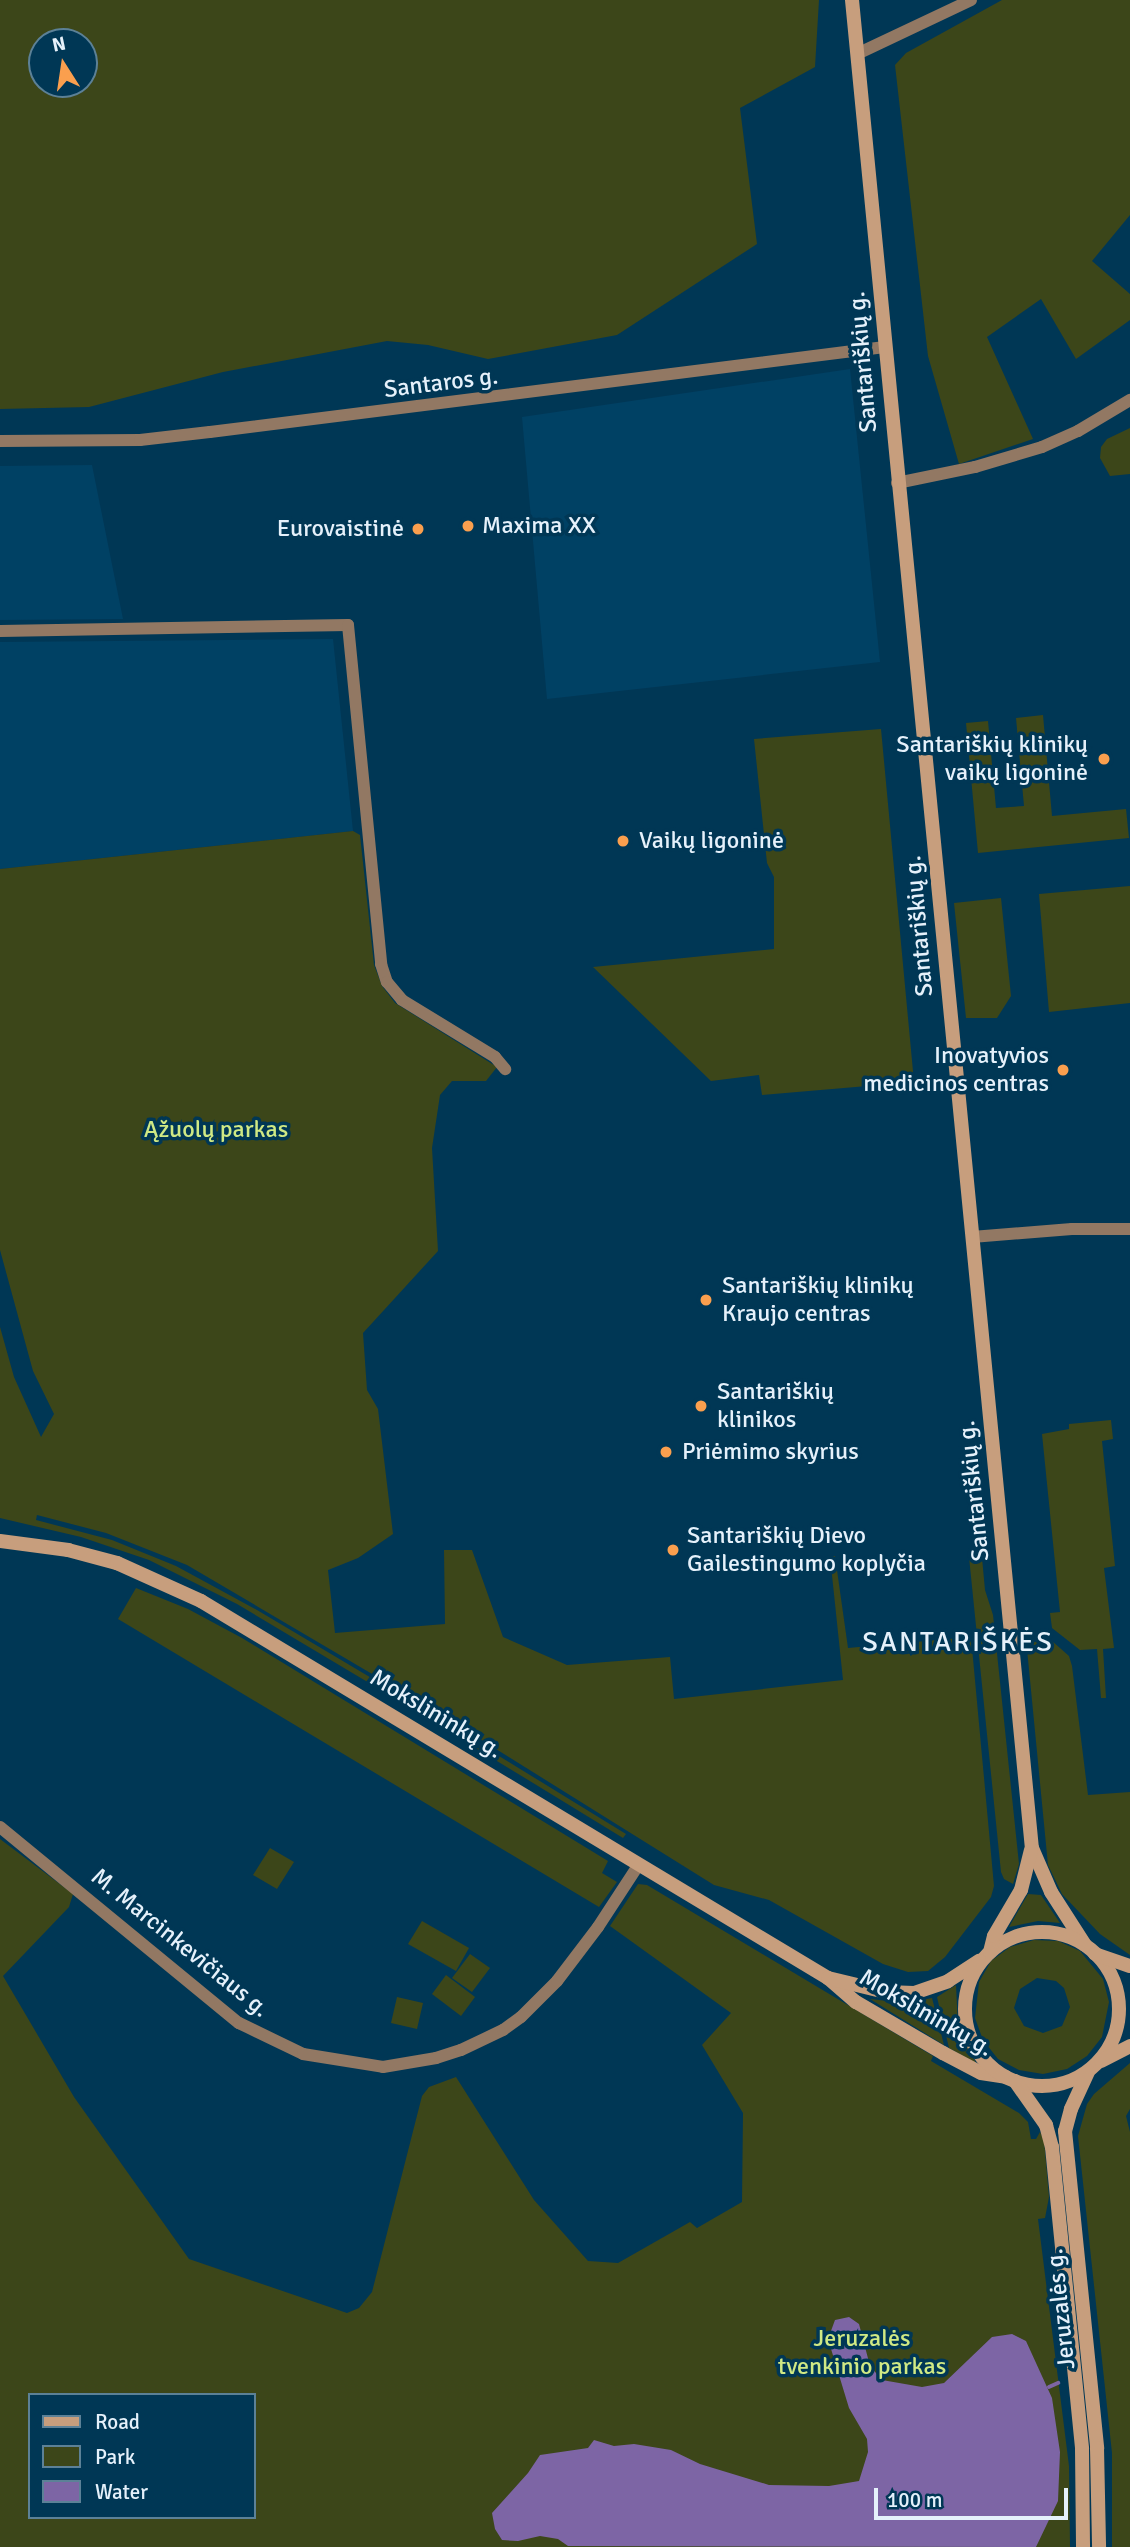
<!DOCTYPE html>
<meta charset="utf-8">
<style>
body{margin:0}
#map{position:relative;width:1130px;height:2547px;overflow:hidden;background:#003755;font-family:Signika,sans-serif}
div>[style]{position:absolute}
.built>*{inset:0;background:#004164}
.green>*{inset:0;background:#3c4619}
.water>*{inset:0;background:#7d65a5}
.stream>*{height:3.5px;margin:-1.75px;padding:0 1.75px;transform-origin:1.75px;border-radius:1.75px;background:#7d65a5}
.minor>*{height:12px;margin:-6px;padding:0 6px;transform-origin:6px;border-radius:6px;background:#927863}
.secondary>*{height:14px;margin:-7px;padding:0 7px;transform-origin:7px;border-radius:7px;background:#c79e7d}
.secondary>.ring{margin:-7px;padding:0;box-sizing:content-box;background:none;border:14px solid #c79e7d;border-radius:50%}
.dots>*{width:19px;height:19px;translate:-50% -50%;box-sizing:border-box;border:4px solid #003755;border-radius:50%}
span{translate:-50% -50%;white-space:nowrap;text-align:center;line-height:1.15;-webkit-text-stroke:7px #003755;paint-order:stroke}
.street-label{font-size:24px;color:#e5f1fb}
.poi-label{font-size:24px;color:#e5f1fb}
.left{translate:0 -50%;text-align:left}
.right{translate:-100% -50%;text-align:right}
.park-label{font-size:24px;color:#d0e984}
.quarter-label{font-size:28px;color:#e5f1fb;letter-spacing:2px}
.legend{position:absolute;left:28px;top:2393px;width:228px;height:126px;box-sizing:border-box;background:#003755;border:2px solid #5c8197;margin:0;padding:9px 12px;list-style:none;font-size:21px;color:#e5f1fb}
.legend li{display:flex;align-items:center;gap:14px;height:35px}
.legend b{width:35px;border:2px solid #5c8197}
.north{position:absolute;left:28px;top:28px;width:70px;height:70px;box-sizing:border-box;background:#003755;border:2px solid #5c8197;border-radius:50%;rotate:348deg;font-size:19px;font-weight:700;line-height:28px;text-align:center;color:#e5f1fb}
.north::after{content:'';display:block;margin:auto;width:24px;height:32px;background:#fa9f4e;clip-path:polygon(50% 0,100% 100%,50% 72%,0 100%)}
.scale{position:absolute;left:874px;top:2488px;width:194px;height:32px;box-sizing:border-box;border:4px solid #e5f1fb;border-top:0;padding-left:9px;font-size:21px;line-height:24px;white-space:nowrap;color:#e5f1fb;-webkit-text-stroke:5px #003755;paint-order:stroke}
</style>
<div id="map">
<div class="built">
<div style="clip-path:polygon(850px 369px,880px 662px,547px 699px,522px 417px)"></div>
<div style="clip-path:polygon(92px 465px,123px 619px,0 620px,0 466px)"></div>
<div style="clip-path:polygon(333px 639px,353px 831px,0 869px,0 642px)"></div>
</div>
<div class="green">
<div style="clip-path:polygon(evenodd,0 0,819px 0,815px 67px,740px 108px,757px 244px,617px 335px,488px 359px,428px 345px,387px 341px,223px 372px,89px 407px,0 409px,0 0,42px 42px,84px 42px,84px 84px,42px 84px,42px 42px)"></div>
<div style="clip-path:polygon(1002px 0,1130px 0,1130px 215px,1092px 261px,1130px 294px,1130px 320px,1076px 359px,1041px 299px,987px 337px,1033px 439px,959px 464px,928px 356px,895px 65px,906px 53px)"></div>
<div style="clip-path:polygon(1130px 428px,1130px 474px,1110px 476px,1100px 458px,1101px 447px,1107px 439px)"></div>
<div style="clip-path:polygon(1043px 715px,1052px 816px,1126px 809px,1129px 838px,978px 853px,966px 723px,988px 721px,996px 808px,1024px 806px,1016px 718px)"></div>
<div style="clip-path:polygon(881px 729px,914px 1082px,762px 1095px,759px 1075px,711px 1081px,593px 967px,774px 949px,774px 877px,767px 863px,754px 739px)"></div>
<div style="clip-path:polygon(353px 831px,360px 835px,374px 965px,382px 986px,395px 1003px,497px 1067px,486px 1081px,452px 1081px,440px 1095px,432px 1148px,438px 1251px,363px 1333px,367px 1390px,378px 1409px,393px 1534px,358px 1558px,328px 1570px,335px 1633px,445px 1624px,444px 1550px,472px 1550px,503px 1637px,567px 1665px,670px 1657px,674px 1699px,843px 1680px,830px 1556px,835px 1556px,848px 1648px,971px 1637px,994px 1886px,991px 1897px,945px 1957px,928px 1971px,908px 1972px,883px 1964px,769px 1900px,714px 1885px,435px 1711px,187px 1565px,106px 1533px,37px 1515px,36px 1520px,112px 1540px,176px 1566px,257px 1610px,400px 1695px,391px 1696px,237px 1604px,149px 1560px,81px 1537px,0 1518px,0 1327px,14px 1377px,41px 1437px,54px 1414px,33px 1371px,0 1250px,0 869px)"></div>
<div style="clip-path:polygon(1130px 886px,1130px 1003px,1049px 1012px,1039px 894px)"></div>
<div style="clip-path:polygon(1001px 898px,1011px 996px,997px 1018px,966px 1018px,954px 903px)"></div>
<div style="clip-path:polygon(1111px 1420px,1113px 1439px,1102px 1441px,1115px 1566px,1104px 1568px,1114px 1648px,1103px 1649px,1106px 1698px,1101px 1698px,1097px 1649px,1080px 1650px,1052px 1628px,1050px 1613px,1060px 1612px,1042px 1434px,1069px 1429px,1069px 1424px)"></div>
<div style="clip-path:polygon(981px 1547px,985px 1590px,993px 1615px,1019px 1864px,1013px 1884px,1004px 1879px,1001px 1872px,969px 1557px,969px 1551px)"></div>
<div style="clip-path:polygon(136px 1588px,188px 1609px,242px 1638px,608px 1861px,602px 1873px,617px 1882px,599px 1907px,118px 1619px)"></div>
<div style="clip-path:polygon(1052px 1641px,1069px 1656px,1072px 1666px,1088px 1795px,1130px 1792px,1130px 1955px,1100px 1934px,1062px 1894px,1048px 1865px,1027px 1649px,1034px 1642px)"></div>
<div style="clip-path:polygon(416px 1705px,626px 1834px,623px 1838px,417px 1712px)"></div>
<div style="clip-path:polygon(evenodd,0 1839px,73px 1894px,69px 1907px,3px 1976px,74px 2097px,189px 2259px,347px 2313px,359px 2308px,372px 2292px,422px 2096px,429px 2087px,456px 2077px,534px 2200px,588px 2261px,618px 2263px,690px 2222px,697px 2228px,742px 2202px,743px 2113px,702px 2045px,731px 2013px,610px 1926px,638px 1884px,647px 1885px,933px 2056px,931px 2061px,1019px 2113px,1028px 2122px,1031px 2139px,1036px 2139px,1040px 2132px,1044px 2140px,1049px 2197px,1045px 2218px,1038px 2219px,1069px 2466px,1070px 2547px,0 2547px,0 1839px,30px 2395px,254px 2395px,254px 2517px,30px 2517px,30px 2395px)"></div>
<div style="clip-path:polygon(270px 1848px,294px 1862px,277px 1889px,253px 1875px)"></div>
<div style="clip-path:polygon(1028px 1894px,1041px 1895px,1060px 1923px,1038px 1921px,1009px 1927px)"></div>
<div style="clip-path:polygon(422px 1921px,469px 1948px,456px 1971px,408px 1944px)"></div>
<div style="clip-path:polygon(evenodd,1034px 1940px,1058px 1941px,1080px 1951px,1103px 1979px,1109px 2002px,1102px 2037px,1087px 2056px,1067px 2069px,1043px 2074px,1019px 2070px,998px 2059px,983px 2040px,975px 2018px,979px 1982px,991px 1961px,1010px 1947px,1034px 1940px,1037px 1978px,1056px 1981px,1064px 1988px,1070px 2007px,1062px 2026px,1043px 2033px,1024px 2026px,1014px 2008px,1020px 1989px,1037px 1978px)"></div>
<div style="clip-path:polygon(470px 1954px,490px 1968px,472px 1992px,452px 1978px)"></div>
<div style="clip-path:polygon(446px 1975px,475px 1997px,461px 2016px,432px 1994px)"></div>
<div style="clip-path:polygon(956px 1985px,958px 2027px,976px 2063px,949px 2048px,937px 1997px)"></div>
<div style="clip-path:polygon(397px 1997px,423px 2003px,417px 2029px,391px 2023px)"></div>
<div style="clip-path:polygon(932px 1998px,944px 2045px,870px 1999px,905px 2003px)"></div>
<div style="clip-path:polygon(1130px 2063px,1130px 2109px,1126px 2116px,1130px 2132px,1130px 2547px,1112px 2547px,1112px 2453px,1078px 2136px,1087px 2104px,1094px 2094px)"></div>
</div>
<div class="water">
<div style="clip-path:polygon(849px 2317px,859px 2324px,870px 2366px,882px 2380px,922px 2387px,944px 2383px,992px 2337px,1012px 2334px,1026px 2341px,1052px 2398px,1060px 2452px,1058px 2501px,1036px 2547px,568px 2546px,558px 2539px,540px 2536px,518px 2541px,502px 2540px,495px 2529px,492px 2513px,528px 2473px,540px 2455px,588px 2448px,594px 2440px,614px 2446px,634px 2444px,671px 2450px,700px 2464px,769px 2485px,829px 2486px,859px 2481px,868px 2452px,867px 2439px,849px 2408px,828px 2339px,835px 2320px)"></div>
</div>
<div class="stream">
<div style="left:1049px;top:2387px;width:10px;rotate:-24deg"></div>
</div>
<div class="minor">
<div style="left:857px;top:54px;width:126px;rotate:-25.3deg"></div>
<div style="left:0;top:441px;width:140px;rotate:-0.4deg"></div>
<div style="left:140px;top:440px;width:70px;rotate:-6.5deg"></div>
<div style="left:210px;top:432px;width:680px;rotate:-7.18deg"></div>
<div style="left:897px;top:483px;width:80px;rotate:-11.6deg"></div>
<div style="left:975px;top:467px;width:70px;rotate:-16.6deg"></div>
<div style="left:1042px;top:447px;width:39px;rotate:-24deg"></div>
<div style="left:1078px;top:431px;width:61px;rotate:-30.8deg"></div>
<div style="left:0;top:631px;width:348px;rotate:-1deg"></div>
<div style="left:348px;top:625px;width:341px;rotate:84.4deg"></div>
<div style="left:381px;top:964px;width:19px;rotate:72deg"></div>
<div style="left:387px;top:982px;width:23px;rotate:50deg"></div>
<div style="left:402px;top:1000px;width:109px;rotate:31.5deg"></div>
<div style="left:495px;top:1057px;width:16px;rotate:50deg"></div>
<div style="left:972px;top:1237px;width:100px;rotate:-4.6deg"></div>
<div style="left:1072px;top:1229px;width:58px"></div>
<div style="left:0;top:1827px;width:309px;rotate:39.4deg"></div>
<div style="left:239px;top:2023px;width:71px;rotate:25.8deg"></div>
<div style="left:303px;top:2054px;width:81px;rotate:9.2deg"></div>
<div style="left:383px;top:2067px;width:54px;rotate:-9.6deg"></div>
<div style="left:436px;top:2058px;width:26px;rotate:-18deg"></div>
<div style="left:461px;top:2050px;width:47px;rotate:-25.5deg"></div>
<div style="left:503px;top:2030px;width:22px;rotate:-36deg"></div>
<div style="left:521px;top:2017px;width:51px;rotate:-45deg"></div>
<div style="left:557px;top:1981px;width:68px;rotate:-52.8deg"></div>
<div style="left:598px;top:1927px;width:75px;rotate:-56.9deg"></div>
</div>
<div class="secondary">
<div style="left:852px;top:0;width:1857px;rotate:84.44deg"></div>
<div style="left:1032px;top:1848px;width:48px;rotate:66.6deg"></div>
<div style="left:1051px;top:1892px;width:63px;rotate:57.3deg"></div>
<div style="left:0;top:1541px;width:69px;rotate:7.5deg"></div>
<div style="left:68px;top:1550px;width:51px;rotate:14.9deg"></div>
<div style="left:117px;top:1563px;width:92px;rotate:24.3deg"></div>
<div style="left:201px;top:1601px;width:732px;rotate:31.02deg"></div>
<div style="left:828px;top:1978px;width:37px;rotate:41deg"></div>
<div style="left:856px;top:2002px;width:101px;rotate:30.4deg"></div>
<div style="left:943px;top:2053px;width:43px;rotate:27.8deg"></div>
<div style="left:981px;top:2073px;width:25px;rotate:9deg"></div>
<div class="ring" style="left:965px;top:1932px;width:140px;height:140px"></div>
<div style="left:990px;top:1952px;width:16px;rotate:-76deg"></div>
<div style="left:994px;top:1936px;width:53px;rotate:-59.6deg"></div>
<div style="left:1021px;top:1890px;width:41px;rotate:-76deg"></div>
<div style="left:1095px;top:1954px;width:37px;rotate:19deg"></div>
<div style="left:828px;top:1978px;width:60px;rotate:13.6deg"></div>
<div style="left:886px;top:1992px;width:28px;rotate:2deg"></div>
<div style="left:914px;top:1993px;width:36px;rotate:-19deg"></div>
<div style="left:948px;top:1981px;width:37px;rotate:-33deg"></div>
<div style="left:1101px;top:2061px;width:33px;rotate:-27deg"></div>
<div style="left:1088px;top:2072px;width:41px;rotate:114.7deg"></div>
<div style="left:1071px;top:2109px;width:23px;rotate:105deg"></div>
<div style="left:1065px;top:2131px;width:319px;rotate:84.2deg"></div>
<div style="left:1097px;top:2448px;width:99px;rotate:88.8deg"></div>
<div style="left:1015px;top:2081px;width:54px;rotate:54.8deg"></div>
<div style="left:1046px;top:2125px;width:23px;rotate:75deg"></div>
<div style="left:1052px;top:2147px;width:303px;rotate:84.3deg"></div>
<div style="left:1082px;top:2449px;width:98px;rotate:89.4deg"></div>
</div>
<div class="dots">
<div style="left:468px;top:526px;background:#fa9f4e"></div>
<div style="left:418px;top:529px;background:#fa9f4e"></div>
<div style="left:1104px;top:759px;background:#fa9f4e"></div>
<div style="left:623px;top:841px;background:#fa9f4e"></div>
<div style="left:1063px;top:1070px;background:#fa9f4e"></div>
<div style="left:706px;top:1300px;background:#fa9f4e"></div>
<div style="left:701px;top:1406px;background:#fa9f4e"></div>
<div style="left:666px;top:1452px;background:#fa9f4e"></div>
<div style="left:673px;top:1550px;background:#fa9f4e"></div>
</div>
<div class="street-label">
<span style="left:863px;top:362px;rotate:-95deg">Santariškių g.</span>
<span style="left:441px;top:383px;rotate:-7deg">Santaros g.</span>
<span style="left:919px;top:926px;rotate:-95deg">Santariškių g.</span>
<span style="left:974px;top:1491px;rotate:-96deg">Santariškių g.</span>
<span style="left:436px;top:1714px;rotate:31deg">Mokslininkų g.</span>
<span style="left:180px;top:1943px;rotate:39deg">M. Marcinkevičiaus g.</span>
<span style="left:926px;top:2013px;rotate:30deg">Mokslininkų g.</span>
<span style="left:1061px;top:2309px;rotate:-96deg">Jeruzalės g.</span>
</div>
<div class="poi-label">
<span class="left" style="left:482px;top:526px">Maxima XX</span>
<span class="right" style="left:404px;top:529px">Eurovaistinė</span>
<span class="right" style="left:1088px;top:759px">Santariškių klinikų<br>vaikų ligoninė</span>
<span class="left" style="left:639px;top:841px">Vaikų ligoninė</span>
<span class="right" style="left:1049px;top:1070px">Inovatyvios<br>medicinos centras</span>
<span class="left" style="left:722px;top:1300px">Santariškių klinikų<br>Kraujo centras</span>
<span class="left" style="left:717px;top:1406px">Santariškių<br>klinikos</span>
<span class="left" style="left:682px;top:1452px">Priėmimo skyrius</span>
<span class="left" style="left:687px;top:1550px">Santariškių Dievo<br>Gailestingumo koplyčia</span>
</div>
<div class="park-label">
<span style="left:216px;top:1130px">Ąžuolų parkas</span>
<span style="left:862px;top:2353px">Jeruzalės<br>tvenkinio parkas</span>
</div>
<div class="quarter-label">
<span style="left:958px;top:1642px">SANTARIŠKĖS</span>
</div>
<ul class="legend">
<li><b style="height:9px;background:#c79e7d"></b>Road</li>
<li><b style="height:19px;background:#3c4619"></b>Park</li>
<li><b style="height:19px;background:#7d65a5"></b>Water</li>
</ul>
<div class="north">N</div>
<div class="scale">100 m</div>
</div>
